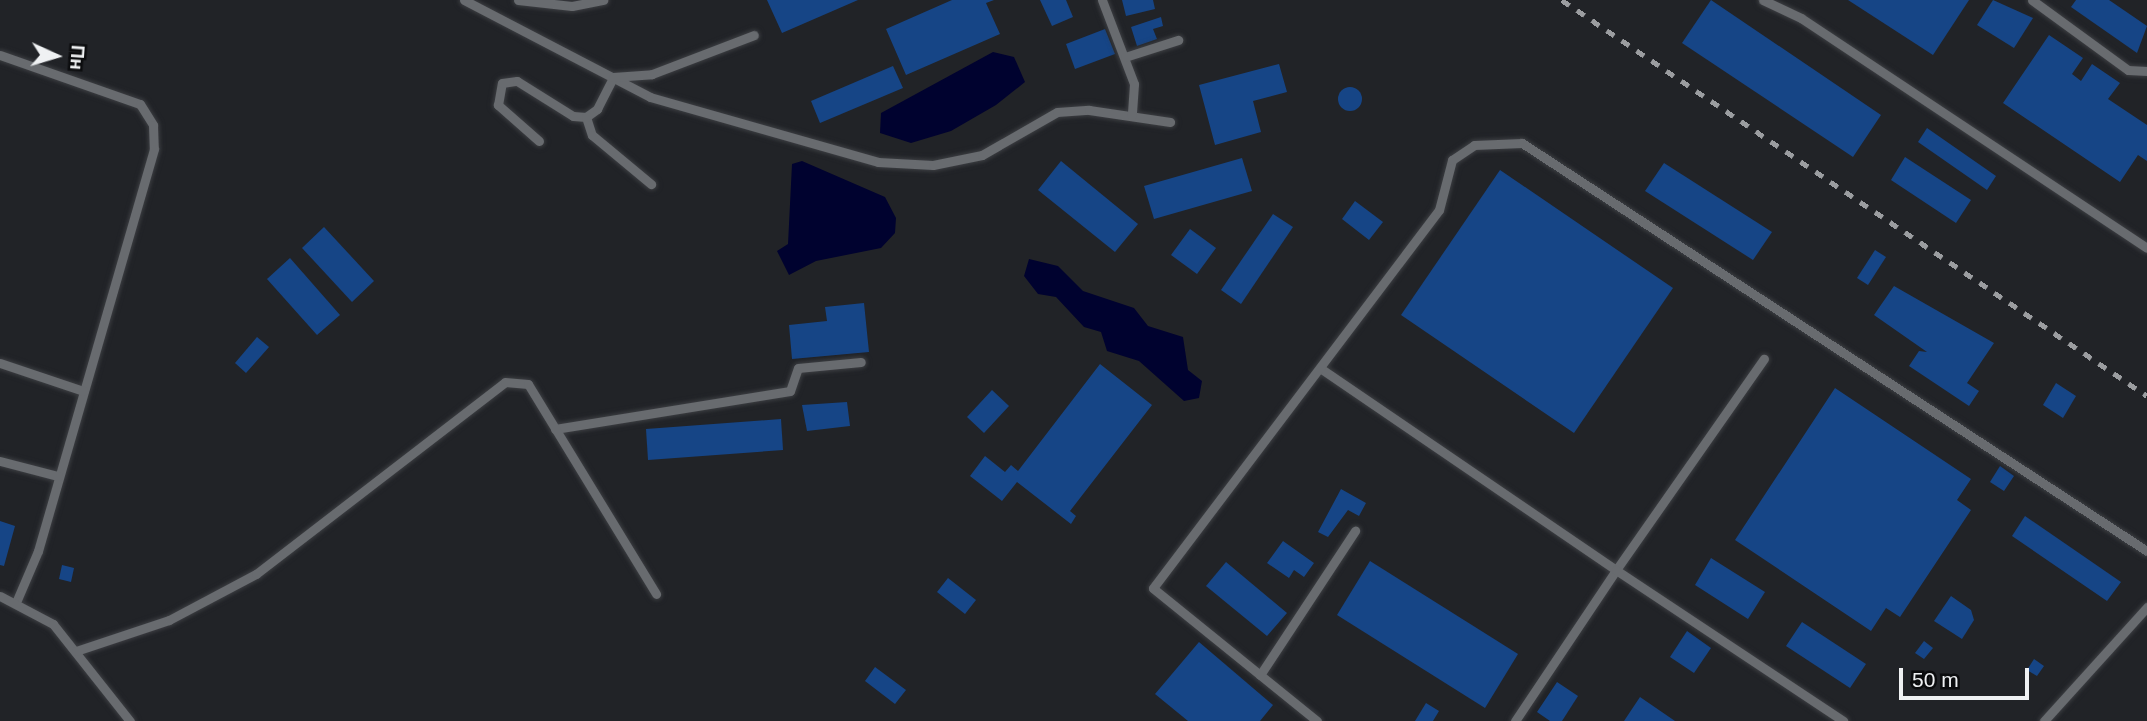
<!DOCTYPE html>
<meta charset="utf-8">
<style>
body{margin:0}
#map{position:relative;width:2147px;height:721px;overflow:hidden;background:#212327;font-family:Arial,sans-serif}
div>[style]{position:absolute}
.water>*{inset:0;background:#00022f}
.building>*{inset:0;background:#164586}
.round{border-radius:50%}
.roads{filter:drop-shadow(0 0 2px #3c3e42) drop-shadow(0 0 2px #3c3e42)}
.lane>*{height:9px;margin:-4.5px;padding:0 4.5px;transform-origin:4.5px;border-radius:4.5px;background:#686b6f}
.rail>*{height:5px;margin-top:-2.5px;transform-origin:0;background:repeating-linear-gradient(90deg,#9b9da0 0 9px,transparent 0 18px)}
span{translate:-50% -50%;white-space:nowrap;text-align:center;line-height:1.15;-webkit-text-stroke:7px #0b0c0e;paint-order:stroke}
.north{position:absolute;left:21px;top:21px;width:70px;height:70px;-webkit-text-stroke:5px #0b0c0e;paint-order:stroke;rotate:94deg;font-size:19px;font-weight:700;line-height:28px;text-align:center;color:#eff1f3}
.north::after{content:'';display:block;margin:auto;width:24px;height:32px;background:#eff1f3;clip-path:polygon(50% 0,100% 100%,50% 72%,0 100%)}
.scale{position:absolute;left:1899px;top:668px;width:130px;height:32px;box-sizing:border-box;border:4px solid #eff1f3;border-top:0;padding-left:9px;font-size:21px;line-height:24px;white-space:nowrap;color:#eff1f3;-webkit-text-stroke:5px #0b0c0e;paint-order:stroke}
</style>
<div id="map">
<div class="water">
<div style="clip-path:polygon(993px 52px,1014px 57px,1025px 82px,996px 105px,951px 131px,911px 143px,880px 133px,881px 113px)"></div>
<div style="clip-path:polygon(802px 161px,885px 197px,896px 218px,895px 233px,881px 248px,816px 261px,789px 275px,777px 251px,788px 244px,792px 164px)"></div>
<div style="clip-path:polygon(1029px 259px,1058px 266px,1083px 291px,1134px 308px,1148px 326px,1183px 337px,1188px 370px,1202px 381px,1199px 398px,1184px 401px,1139px 361px,1107px 351px,1101px 332px,1084px 327px,1056px 297px,1038px 294px,1024px 276px)"></div>
</div>
<div class="building">
<div style="clip-path:polygon(767px 0,858px 0,782px 33px)"></div>
<div style="clip-path:polygon(952px 0,994px 0,986px 3px,1000px 34px,906px 75px,886px 29px)"></div>
<div style="clip-path:polygon(1040px 0,1066px 0,1073px 17px,1052px 26px)"></div>
<div style="clip-path:polygon(1122px 0,1153px 0,1155px 9px,1126px 16px)"></div>
<div style="clip-path:polygon(1711px 0,1881px 115px,1853px 157px,1682px 43px)"></div>
<div style="clip-path:polygon(1848px 0,1969px 0,1933px 55px)"></div>
<div style="clip-path:polygon(1993px 0,2033px 18px,2014px 48px,1977px 25px)"></div>
<div style="clip-path:polygon(2076px 0,2109px 0,2147px 26px,2137px 53px,2071px 7px)"></div>
<div style="clip-path:polygon(1161px 17px,1163px 26px,1153px 29px,1157px 39px,1137px 46px,1131px 27px)"></div>
<div style="clip-path:polygon(1105px 29px,1115px 54px,1075px 69px,1066px 44px)"></div>
<div style="clip-path:polygon(2049px 35px,2083px 58px,2072px 74px,2081px 81px,2092px 64px,2120px 83px,2108px 99px,2147px 125px,2147px 161px,2138px 155px,2120px 182px,2003px 103px)"></div>
<div style="clip-path:polygon(1279px 64px,1287px 92px,1253px 101px,1261px 132px,1215px 145px,1199px 85px)"></div>
<div style="clip-path:polygon(893px 66px,903px 88px,820px 123px,811px 101px)"></div>
<div class="round" style="left:1338px;top:87px;width:24px;height:24px"></div>
<div style="clip-path:polygon(1927px 128px,1996px 176px,1987px 190px,1918px 142px)"></div>
<div style="clip-path:polygon(1905px 157px,1971px 200px,1956px 223px,1891px 180px)"></div>
<div style="clip-path:polygon(1242px 158px,1252px 191px,1154px 219px,1144px 186px)"></div>
<div style="clip-path:polygon(1061px 161px,1138px 224px,1115px 252px,1038px 190px)"></div>
<div style="clip-path:polygon(1664px 163px,1772px 232px,1753px 260px,1645px 191px)"></div>
<div style="clip-path:polygon(1500px 170px,1673px 288px,1574px 433px,1401px 315px)"></div>
<div style="clip-path:polygon(1355px 201px,1383px 222px,1369px 240px,1342px 219px)"></div>
<div style="clip-path:polygon(1273px 214px,1293px 227px,1241px 304px,1221px 290px)"></div>
<div style="clip-path:polygon(324px 227px,374px 281px,352px 302px,302px 248px)"></div>
<div style="clip-path:polygon(1190px 229px,1216px 248px,1197px 274px,1171px 255px)"></div>
<div style="clip-path:polygon(1875px 250px,1886px 257px,1868px 285px,1857px 278px)"></div>
<div style="clip-path:polygon(290px 258px,340px 315px,317px 335px,267px 279px)"></div>
<div style="clip-path:polygon(1894px 286px,1994px 343px,1967px 383px,1979px 391px,1969px 406px,1909px 366px,1919px 351px,1927px 352px,1874px 315px)"></div>
<div style="clip-path:polygon(864px 303px,869px 352px,792px 359px,789px 325px,827px 321px,825px 307px)"></div>
<div style="clip-path:polygon(257px 337px,269px 347px,246px 373px,235px 363px)"></div>
<div style="clip-path:polygon(1100px 364px,1152px 405px,1070px 511px,1076px 516px,1071px 524px,1017px 482px,1002px 501px,970px 476px,985px 456px,1005px 472px,1011px 465px,1018px 471px)"></div>
<div style="clip-path:polygon(2056px 383px,2076px 396px,2063px 418px,2043px 405px)"></div>
<div style="clip-path:polygon(1835px 388px,1971px 479px,1957px 500px,1971px 510px,1900px 617px,1886px 608px,1871px 631px,1735px 540px)"></div>
<div style="clip-path:polygon(992px 390px,1009px 406px,984px 433px,967px 417px)"></div>
<div style="clip-path:polygon(847px 402px,850px 426px,807px 431px,802px 405px)"></div>
<div style="clip-path:polygon(781px 419px,783px 450px,648px 460px,646px 429px)"></div>
<div style="clip-path:polygon(2000px 466px,2014px 476px,2004px 491px,1990px 482px)"></div>
<div style="clip-path:polygon(1341px 489px,1366px 503px,1359px 516px,1348px 510px,1328px 537px,1318px 532px)"></div>
<div style="clip-path:polygon(2025px 516px,2121px 582px,2107px 601px,2012px 536px)"></div>
<div style="clip-path:polygon(0 521px,15px 526px,4px 566px,0 565px)"></div>
<div style="clip-path:polygon(1283px 541px,1314px 563px,1304px 577px,1294px 570px,1289px 578px,1267px 563px)"></div>
<div style="clip-path:polygon(1711px 558px,1765px 592px,1748px 619px,1695px 585px)"></div>
<div style="clip-path:polygon(1370px 561px,1518px 654px,1485px 708px,1337px 615px)"></div>
<div style="clip-path:polygon(1226px 562px,1287px 613px,1267px 636px,1206px 586px)"></div>
<div style="clip-path:polygon(62px 565px,74px 568px,71px 582px,59px 579px)"></div>
<div style="clip-path:polygon(948px 578px,976px 600px,965px 614px,937px 592px)"></div>
<div style="clip-path:polygon(1951px 596px,1971px 610px,1974px 620px,1962px 639px,1934px 621px)"></div>
<div style="clip-path:polygon(1802px 622px,1866px 664px,1850px 688px,1786px 646px)"></div>
<div style="clip-path:polygon(1687px 631px,1711px 648px,1694px 673px,1670px 657px)"></div>
<div style="clip-path:polygon(1924px 641px,1933px 648px,1924px 659px,1915px 653px)"></div>
<div style="clip-path:polygon(1199px 642px,1273px 705px,1260px 721px,1188px 721px,1155px 694px)"></div>
<div style="clip-path:polygon(2034px 659px,2044px 666px,2037px 676px,2027px 670px)"></div>
<div style="clip-path:polygon(875px 667px,906px 690px,895px 704px,865px 681px)"></div>
<div style="clip-path:polygon(1557px 682px,1578px 696px,1562px 721px,1550px 721px,1537px 712px)"></div>
<div style="clip-path:polygon(1640px 697px,1675px 721px,1624px 721px)"></div>
<div style="clip-path:polygon(1426px 703px,1439px 711px,1433px 721px,1415px 721px)"></div>
</div>
<div class="roads">
<div class="lane">
<div style="left:464px;top:0;width:210px;rotate:27.5deg"></div>
<div style="left:650px;top:97px;width:237px;rotate:15.9deg"></div>
<div style="left:878px;top:162px;width:55px;rotate:3.1deg"></div>
<div style="left:933px;top:165px;width:50px;rotate:-11.5deg"></div>
<div style="left:982px;top:155px;width:86px;rotate:-29.8deg"></div>
<div style="left:1057px;top:112px;width:32px;rotate:-4deg"></div>
<div style="left:1089px;top:110px;width:82px;rotate:8.4deg"></div>
<div style="left:518px;top:0;width:54px;rotate:6.3deg"></div>
<div style="left:572px;top:6px;width:32px;rotate:-11deg"></div>
<div style="left:1102px;top:0;width:90px;rotate:69.1deg"></div>
<div style="left:1134px;top:84px;width:32px;rotate:94deg"></div>
<div style="left:1763px;top:0;width:42px;rotate:25.3deg"></div>
<div style="left:1801px;top:18px;width:415px;rotate:33.6deg"></div>
<div style="left:2032px;top:0;width:119px;rotate:36.1deg"></div>
<div style="left:2128px;top:70px;width:19px;rotate:3deg"></div>
<div style="left:0;top:55px;width:148px;rotate:19.3deg"></div>
<div style="left:140px;top:104px;width:25px;rotate:58deg"></div>
<div style="left:153px;top:125px;width:24px;rotate:88deg"></div>
<div style="left:154px;top:149px;width:418px;rotate:106.1deg"></div>
<div style="left:38px;top:551px;width:53px;rotate:113.2deg"></div>
<div style="left:1125px;top:57px;width:56px;rotate:-17.8deg"></div>
<div style="left:586px;top:117px;width:19px;rotate:72deg"></div>
<div style="left:592px;top:135px;width:77px;rotate:39.7deg"></div>
<div style="left:539px;top:141px;width:55px;rotate:-138.7deg"></div>
<div style="left:498px;top:105px;width:22px;rotate:-80deg"></div>
<div style="left:502px;top:83px;width:15px;rotate:-8deg"></div>
<div style="left:517px;top:81px;width:66px;rotate:32deg"></div>
<div style="left:573px;top:116px;width:13px;rotate:4deg"></div>
<div style="left:586px;top:117px;width:14px;rotate:-36deg"></div>
<div style="left:597px;top:109px;width:36px;rotate:-63deg"></div>
<div style="left:613px;top:77px;width:39px;rotate:-4deg"></div>
<div style="left:652px;top:74px;width:109px;rotate:-20.9deg"></div>
<div style="left:0;top:363px;width:88px;rotate:18.6deg"></div>
<div style="left:1320px;top:368px;width:358px;rotate:34.3deg"></div>
<div style="left:1616px;top:570px;width:258px;rotate:-55deg"></div>
<div style="left:555px;top:429px;width:238px;rotate:-9.2deg"></div>
<div style="left:790px;top:391px;width:24px;rotate:-71deg"></div>
<div style="left:798px;top:368px;width:63px;rotate:-5.4deg"></div>
<div style="left:0;top:461px;width:60px;rotate:14.5deg"></div>
<div style="left:0;top:596px;width:60px;rotate:27.8deg"></div>
<div style="left:53px;top:624px;width:124px;rotate:51.6deg"></div>
<div style="left:76px;top:651px;width:98px;rotate:-18.4deg"></div>
<div style="left:169px;top:620px;width:98px;rotate:-27.9deg"></div>
<div style="left:256px;top:574px;width:314px;rotate:-37.6deg"></div>
<div style="left:505px;top:382px;width:23px;rotate:5deg"></div>
<div style="left:528px;top:384px;width:246px;rotate:58.6deg"></div>
<div style="left:1260px;top:675px;width:173px;rotate:-56.6deg"></div>
<div style="left:1317px;top:721px;width:211px;rotate:-141deg"></div>
<div style="left:1153px;top:588px;width:474px;rotate:-52.9deg"></div>
<div style="left:1439px;top:210px;width:52px;rotate:-75.4deg"></div>
<div style="left:1452px;top:160px;width:27px;rotate:-34deg"></div>
<div style="left:1474px;top:145px;width:48px;rotate:-2.4deg"></div>
<div style="left:1522px;top:143px;width:746px;rotate:33.14deg"></div>
<div style="left:1515px;top:721px;width:182px;rotate:-56.2deg"></div>
<div style="left:1616px;top:570px;width:273px;rotate:33.6deg"></div>
<div style="left:2044px;top:721px;width:154px;rotate:-47.9deg"></div>
</div>
</div>
<div class="rail">
<div style="left:1562px;top:0;width:706px;rotate:34.09deg"></div>
</div>
<div class="north">Пн</div>
<div class="scale">50 m</div>
</div>
